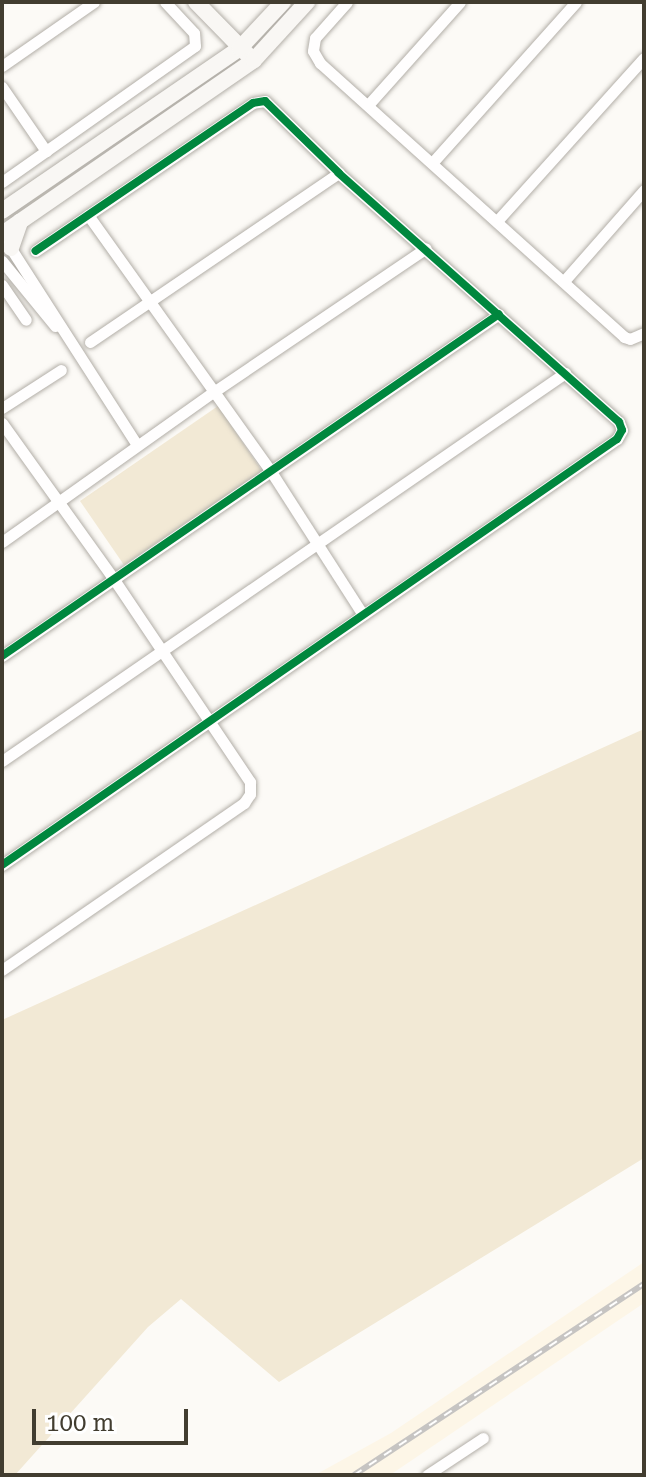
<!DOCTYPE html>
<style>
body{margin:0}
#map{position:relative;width:646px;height:1477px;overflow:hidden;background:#fcfaf6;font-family:"Roboto Serif",serif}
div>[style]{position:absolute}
.built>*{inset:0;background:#fdf6e7}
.green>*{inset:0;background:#f2e9d5}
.roads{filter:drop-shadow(0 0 2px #b2aea7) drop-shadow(0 0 2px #b2aea7)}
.street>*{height:11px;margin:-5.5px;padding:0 5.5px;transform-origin:5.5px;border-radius:5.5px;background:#fffefe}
.secondary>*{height:16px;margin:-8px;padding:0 8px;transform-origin:8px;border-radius:8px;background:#f9f7f4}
.rail>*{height:6px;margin-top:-3px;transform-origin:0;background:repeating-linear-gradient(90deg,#fff 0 9px,#c6c4c2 0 18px);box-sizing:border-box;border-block:2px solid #c6c4c2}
.cycleway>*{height:8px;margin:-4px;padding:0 4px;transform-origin:4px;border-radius:4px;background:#00873e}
span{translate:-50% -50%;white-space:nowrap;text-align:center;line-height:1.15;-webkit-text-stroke:8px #fff;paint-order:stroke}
.frame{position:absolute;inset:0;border:4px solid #423d30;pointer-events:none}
.scale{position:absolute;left:32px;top:1409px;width:156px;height:36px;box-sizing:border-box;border:4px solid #423d30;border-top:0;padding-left:10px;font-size:24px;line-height:28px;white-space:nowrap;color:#423d30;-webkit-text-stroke:6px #fff;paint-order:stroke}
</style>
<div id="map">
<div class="built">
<div style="clip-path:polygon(644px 1262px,644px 1303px,390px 1475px,315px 1475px,391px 1433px)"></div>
</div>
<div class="green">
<div style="clip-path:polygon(218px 406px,262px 471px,124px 565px,80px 501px)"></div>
<div style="clip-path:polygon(644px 729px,644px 1158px,279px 1382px,181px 1299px,148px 1327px,15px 1475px,2px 1475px,2px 1020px)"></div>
</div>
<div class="roads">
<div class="street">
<div style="left:347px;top:2px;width:48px;rotate:131.6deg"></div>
<div style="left:315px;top:38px;width:13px;rotate:99deg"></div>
<div style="left:313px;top:51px;width:14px;rotate:60deg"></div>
<div style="left:320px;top:63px;width:409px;rotate:42deg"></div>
<div style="left:624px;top:337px;width:6px;rotate:18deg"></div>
<div style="left:630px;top:339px;width:15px;rotate:-23deg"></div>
<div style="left:2px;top:66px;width:112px;rotate:-34.8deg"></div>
<div style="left:2px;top:87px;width:78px;rotate:55.5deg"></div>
<div style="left:368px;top:105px;width:138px;rotate:-48.2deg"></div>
<div style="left:432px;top:163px;width:216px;rotate:-48.2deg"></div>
<div style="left:2px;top:182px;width:236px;rotate:-35.2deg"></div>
<div style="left:195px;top:46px;width:13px;rotate:-94deg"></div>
<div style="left:194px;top:33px;width:42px;rotate:-133.1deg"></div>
<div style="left:88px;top:215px;width:313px;rotate:54.5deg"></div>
<div style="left:270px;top:470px;width:172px;rotate:57.3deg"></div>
<div style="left:497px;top:221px;width:219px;rotate:-48deg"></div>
<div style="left:8px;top:244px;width:239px;rotate:57.3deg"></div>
<div style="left:2px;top:261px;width:84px;rotate:50.8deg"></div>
<div style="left:564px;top:281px;width:121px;rotate:-48.7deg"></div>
<div style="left:2px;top:285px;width:42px;rotate:55.6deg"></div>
<div style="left:90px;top:342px;width:301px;rotate:-34.2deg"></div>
<div style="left:2px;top:408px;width:70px;rotate:-32.8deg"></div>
<div style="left:2px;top:423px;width:191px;rotate:54.4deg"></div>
<div style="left:113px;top:578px;width:246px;rotate:56.1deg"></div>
<div style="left:250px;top:782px;width:12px;rotate:90deg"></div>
<div style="left:250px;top:794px;width:11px;rotate:124deg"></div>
<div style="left:244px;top:803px;width:294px;rotate:145.4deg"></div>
<div style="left:2px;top:542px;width:257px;rotate:-35.4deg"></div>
<div style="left:212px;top:393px;width:258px;rotate:-34.1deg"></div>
<div style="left:2px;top:656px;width:603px;rotate:-34.53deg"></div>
<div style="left:2px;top:761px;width:684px;rotate:-34.57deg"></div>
<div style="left:2px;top:865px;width:748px;rotate:-34.71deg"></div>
<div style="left:617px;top:439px;width:10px;rotate:-61deg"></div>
<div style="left:622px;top:430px;width:9px;rotate:-111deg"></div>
<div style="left:619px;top:422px;width:375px;rotate:-138.4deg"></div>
<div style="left:339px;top:173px;width:103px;rotate:-135.8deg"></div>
<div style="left:265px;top:101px;width:12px;rotate:171deg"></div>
<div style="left:253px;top:103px;width:263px;rotate:145.8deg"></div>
<div style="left:427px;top:1475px;width:67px;rotate:-33.5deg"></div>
</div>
<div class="secondary">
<div style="left:196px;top:2px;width:73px;rotate:45.6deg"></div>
<div style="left:2px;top:211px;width:288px;rotate:-34.4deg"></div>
<div style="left:240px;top:48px;width:63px;rotate:-46.9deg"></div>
<div style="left:2px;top:234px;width:306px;rotate:-34.6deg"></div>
<div style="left:254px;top:60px;width:79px;rotate:-47.6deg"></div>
<div style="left:11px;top:248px;width:28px;rotate:-71deg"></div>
</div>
</div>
<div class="rail">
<div style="left:354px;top:1475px;width:347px;rotate:-33.4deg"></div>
</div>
<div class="cycleway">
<div style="left:2px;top:656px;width:603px;rotate:-34.53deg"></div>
<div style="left:2px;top:865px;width:748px;rotate:-34.71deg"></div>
<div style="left:617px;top:439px;width:10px;rotate:-61deg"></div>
<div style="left:622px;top:430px;width:9px;rotate:-111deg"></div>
<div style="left:619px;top:422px;width:375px;rotate:-138.4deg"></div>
<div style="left:339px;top:173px;width:103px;rotate:-135.8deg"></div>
<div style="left:265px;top:101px;width:12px;rotate:171deg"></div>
<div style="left:253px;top:103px;width:263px;rotate:145.8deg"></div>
</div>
<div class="frame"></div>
<div class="scale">100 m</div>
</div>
